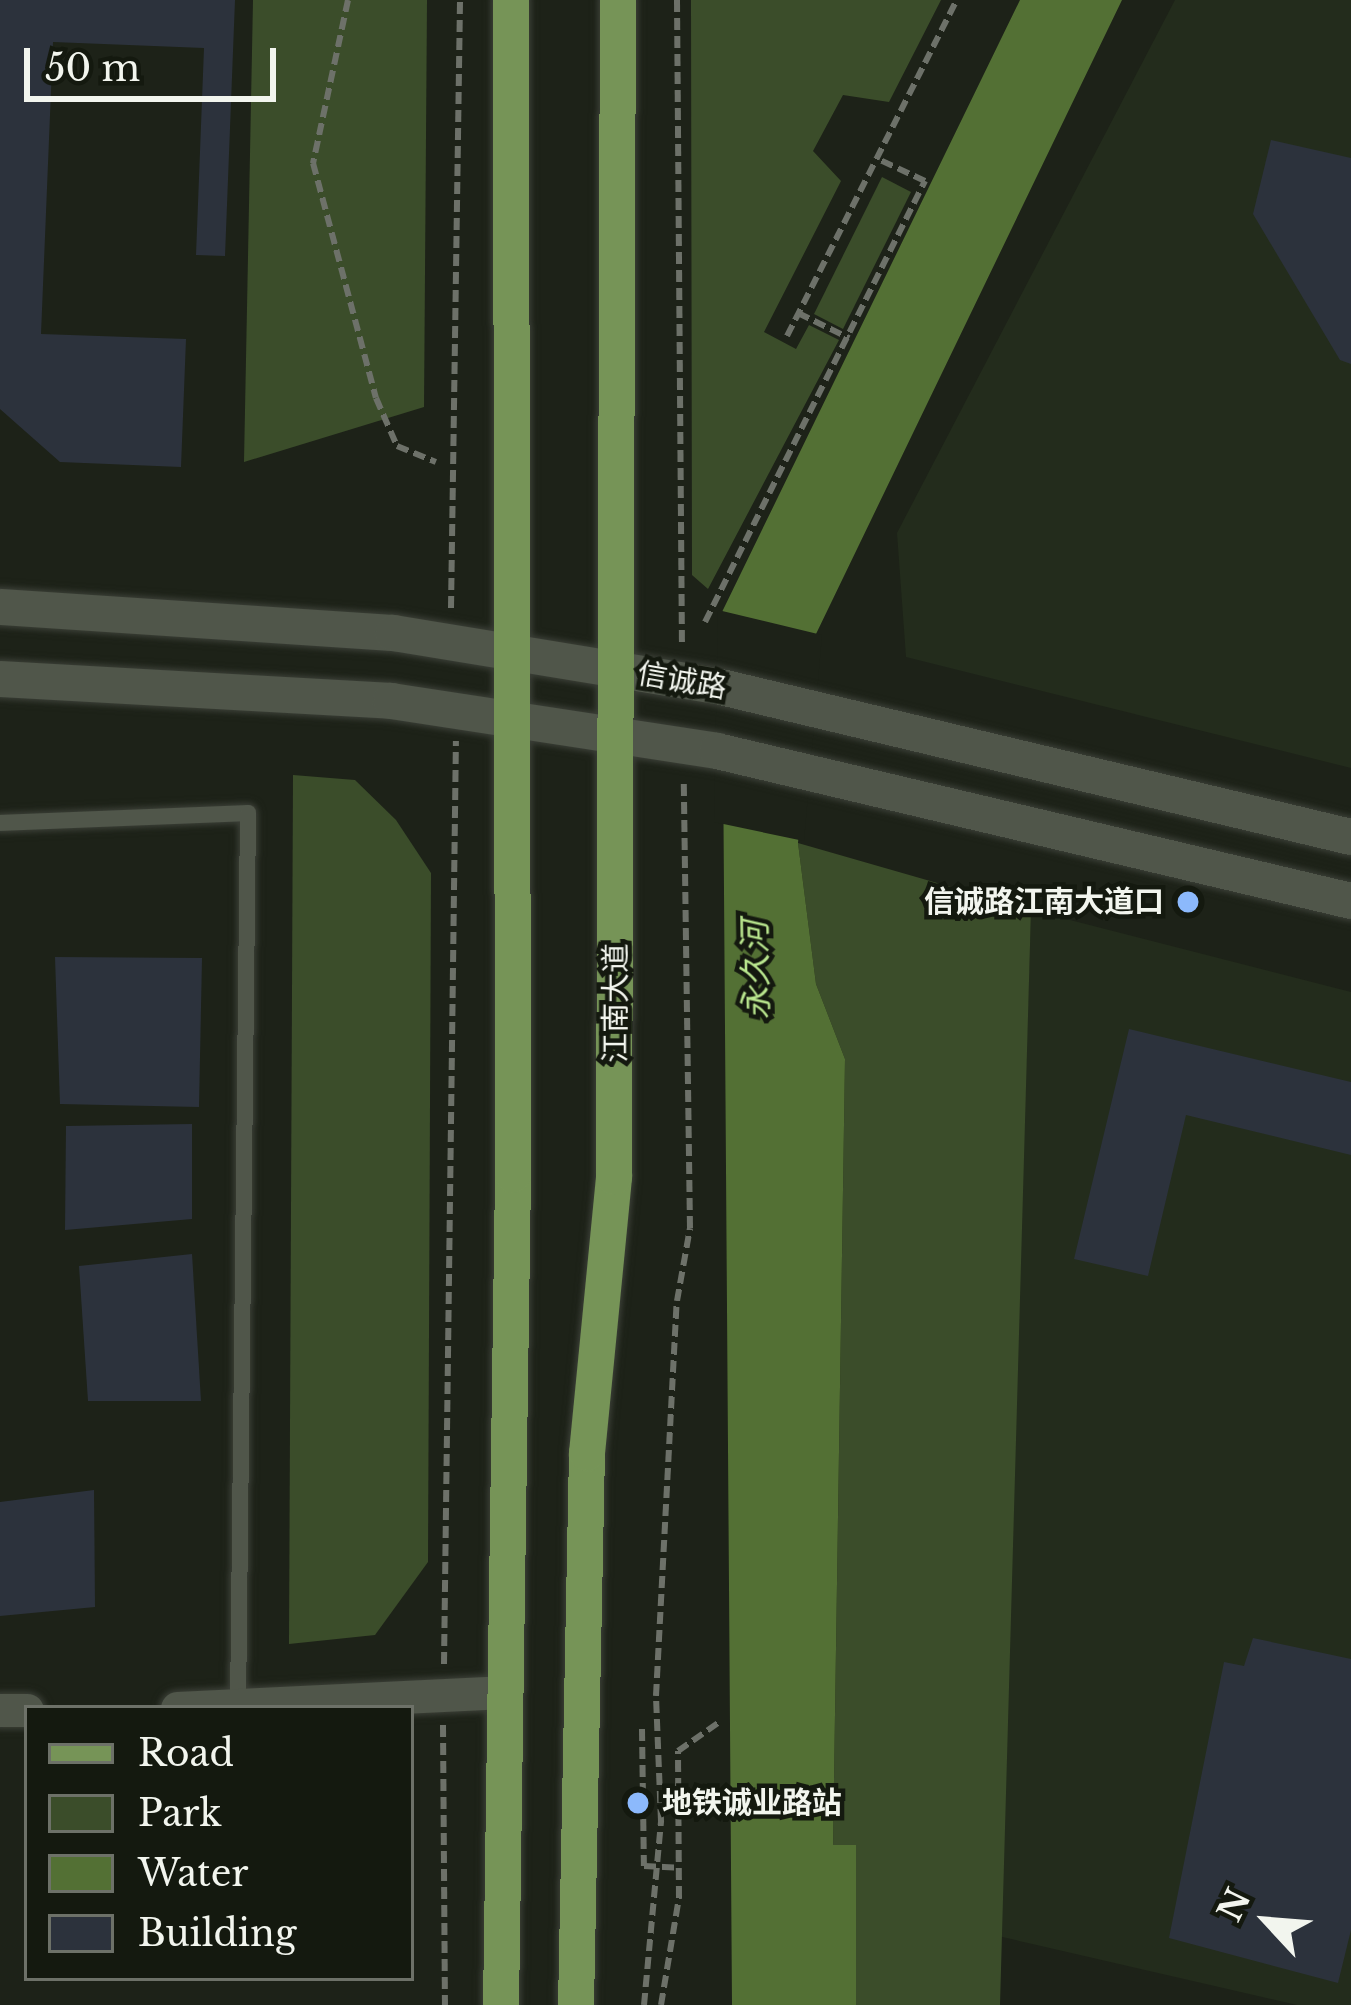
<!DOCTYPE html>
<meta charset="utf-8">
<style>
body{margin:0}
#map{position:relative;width:1351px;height:2005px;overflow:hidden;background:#1d2218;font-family:"Libre Baskerville","Noto Sans SC",serif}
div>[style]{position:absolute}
.built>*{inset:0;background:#232c1c}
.green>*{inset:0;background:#3b4d2a}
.water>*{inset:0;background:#537034}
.pier>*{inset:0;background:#1d2218}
.building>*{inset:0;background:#2c323c}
.path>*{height:6px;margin-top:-3px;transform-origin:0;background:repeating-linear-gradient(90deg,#6d7169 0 12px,transparent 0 18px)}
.roads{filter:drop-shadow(0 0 3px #3b3f37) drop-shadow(0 0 3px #3b3f37)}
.lane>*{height:16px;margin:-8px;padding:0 8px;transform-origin:8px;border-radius:8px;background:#50564a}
.street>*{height:33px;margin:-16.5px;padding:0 16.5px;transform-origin:16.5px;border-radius:16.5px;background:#50564a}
.secondary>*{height:36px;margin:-18px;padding:0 18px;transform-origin:18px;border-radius:18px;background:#50564a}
.primary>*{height:36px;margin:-18px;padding:0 18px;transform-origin:18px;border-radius:18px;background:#769457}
.dots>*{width:33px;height:33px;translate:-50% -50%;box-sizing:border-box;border:6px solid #14190f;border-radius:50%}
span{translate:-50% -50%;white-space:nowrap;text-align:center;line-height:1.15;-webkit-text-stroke:9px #14190f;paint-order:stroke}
.street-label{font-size:30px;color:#f2f5ee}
.poi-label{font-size:30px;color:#f2f5ee;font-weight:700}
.right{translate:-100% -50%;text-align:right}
.left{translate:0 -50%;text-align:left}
.water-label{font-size:33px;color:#b9e68e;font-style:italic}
.legend{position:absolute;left:24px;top:1705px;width:390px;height:276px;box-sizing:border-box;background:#14190f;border:3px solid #6d7168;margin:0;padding:15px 21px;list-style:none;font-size:36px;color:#f2f5ee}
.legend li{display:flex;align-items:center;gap:24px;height:60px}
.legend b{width:60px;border:3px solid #6d7168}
.north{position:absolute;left:1207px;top:1861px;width:120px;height:120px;-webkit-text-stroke:9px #14190f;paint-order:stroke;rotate:296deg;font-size:33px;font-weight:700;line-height:48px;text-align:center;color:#f2f5ee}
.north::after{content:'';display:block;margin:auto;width:42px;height:54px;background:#f2f5ee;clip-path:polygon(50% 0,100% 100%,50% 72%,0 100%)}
.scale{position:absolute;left:24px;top:48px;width:252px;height:54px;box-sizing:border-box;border:6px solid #f2f5ee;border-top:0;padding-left:15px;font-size:36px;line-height:42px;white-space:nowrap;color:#f2f5ee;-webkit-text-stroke:9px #14190f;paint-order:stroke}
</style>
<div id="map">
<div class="built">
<div style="clip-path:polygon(1175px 0,1351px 0,1351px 768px,906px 657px,897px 533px)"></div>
<div style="clip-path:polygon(1031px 910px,1351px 992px,1351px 2005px,1297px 2005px,998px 1936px)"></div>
</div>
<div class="green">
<div style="clip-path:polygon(253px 0,427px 0,424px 407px,244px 462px)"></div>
<div style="clip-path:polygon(691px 0,941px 0,889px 102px,843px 95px,813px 151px,841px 181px,764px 332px,796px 349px,809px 325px,839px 340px,708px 589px,692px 575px)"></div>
<div style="clip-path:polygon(882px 177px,911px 192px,843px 329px,814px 314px)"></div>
<div style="clip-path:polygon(293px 775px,355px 780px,396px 820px,431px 873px,428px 1562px,375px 1635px,289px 1644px)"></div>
<div style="clip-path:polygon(798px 843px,1031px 910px,1000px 2005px,856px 2005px,856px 1846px,833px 1846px,845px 1059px,816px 984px)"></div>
</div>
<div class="water">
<div style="clip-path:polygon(1020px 0,1122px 0,816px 634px,798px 843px,816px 984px,845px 1059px,833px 1845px,856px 1845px,856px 2005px,732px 2005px,722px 612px)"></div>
</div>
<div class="pier">
<div style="clip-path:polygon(718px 610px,822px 635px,804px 841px,714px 822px)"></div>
</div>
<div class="building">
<div style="clip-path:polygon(0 0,235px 0,225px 256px,196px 255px,204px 48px,53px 42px,41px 334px,186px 339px,181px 467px,60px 462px,0 409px)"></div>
<div style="clip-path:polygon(1271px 140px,1351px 158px,1351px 364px,1340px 360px,1253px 214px)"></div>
<div style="clip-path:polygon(55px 957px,202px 958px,199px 1107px,60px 1104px)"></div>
<div style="clip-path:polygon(1129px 1029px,1351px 1082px,1351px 1155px,1186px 1115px,1148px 1276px,1074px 1259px)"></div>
<div style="clip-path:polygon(192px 1124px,192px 1219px,65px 1230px,66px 1126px)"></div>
<div style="clip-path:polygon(192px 1254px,201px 1401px,88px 1401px,79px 1266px)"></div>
<div style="clip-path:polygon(94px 1490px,95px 1607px,0 1616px,0 1502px)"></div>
<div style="clip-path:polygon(1253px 1638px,1351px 1659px,1351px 1930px,1338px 1983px,1169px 1938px,1224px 1662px,1244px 1666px)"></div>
</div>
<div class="path">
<div style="left:348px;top:0;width:167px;rotate:102.1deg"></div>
<div style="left:313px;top:163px;width:243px;rotate:75deg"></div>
<div style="left:376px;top:398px;width:52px;rotate:66.4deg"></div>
<div style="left:397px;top:446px;width:42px;rotate:22.3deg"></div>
<div style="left:677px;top:0;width:644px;rotate:89.56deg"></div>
<div style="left:798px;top:313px;width:57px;rotate:26.1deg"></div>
<div style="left:787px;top:336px;width:377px;rotate:-63.2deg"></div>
<div style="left:451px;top:608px;width:608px;rotate:-89.15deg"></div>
<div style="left:705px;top:622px;width:493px;rotate:-63.5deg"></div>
<div style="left:925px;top:181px;width:54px;rotate:-154.9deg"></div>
<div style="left:444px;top:1664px;width:923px;rotate:-89.26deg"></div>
<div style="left:443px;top:1725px;width:280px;rotate:89.6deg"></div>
<div style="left:642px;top:1729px;width:137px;rotate:89.2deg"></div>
<div style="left:644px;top:1866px;width:35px;rotate:3deg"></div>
<div style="left:644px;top:2005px;width:185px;rotate:-84.7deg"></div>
<div style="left:661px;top:1821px;width:125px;rotate:-92.3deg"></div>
<div style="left:656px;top:1696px;width:396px;rotate:-87deg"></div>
<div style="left:677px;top:1301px;width:74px;rotate:-79.9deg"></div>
<div style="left:690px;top:1228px;width:450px;rotate:-90.8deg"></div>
<div style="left:661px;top:2005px;width:109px;rotate:-80.5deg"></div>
<div style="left:679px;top:1898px;width:147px;rotate:-90.4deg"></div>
<div style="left:678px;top:1751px;width:49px;rotate:-35deg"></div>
</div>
<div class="roads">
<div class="lane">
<div style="left:0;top:823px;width:248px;rotate:-2.3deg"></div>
<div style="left:248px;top:813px;width:893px;rotate:90.64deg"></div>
</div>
<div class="street">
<div style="left:177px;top:1708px;width:325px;rotate:-2.8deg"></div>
<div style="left:0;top:1710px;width:27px"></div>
</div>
<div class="secondary">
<div style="left:0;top:607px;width:394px;rotate:3.8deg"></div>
<div style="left:393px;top:633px;width:328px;rotate:9.3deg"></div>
<div style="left:717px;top:686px;width:652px;rotate:13.4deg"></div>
<div style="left:0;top:679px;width:392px;rotate:3.2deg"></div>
<div style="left:391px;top:701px;width:330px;rotate:8.7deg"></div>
<div style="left:717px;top:751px;width:652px;rotate:13.31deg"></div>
</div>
<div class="primary">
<div style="left:501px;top:2005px;width:830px;rotate:-89.17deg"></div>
<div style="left:513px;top:1175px;width:1175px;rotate:-90.1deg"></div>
<div style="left:576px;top:2005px;width:552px;rotate:-88.86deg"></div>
<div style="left:587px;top:1453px;width:277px;rotate:-84.4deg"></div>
<div style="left:614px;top:1177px;width:1177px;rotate:-89.81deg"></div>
</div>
</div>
<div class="dots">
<div style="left:1188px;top:902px;background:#8cb9fc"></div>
<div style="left:638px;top:1803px;background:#8cb9fc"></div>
</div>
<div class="street-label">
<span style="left:682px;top:681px;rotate:10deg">信诚路</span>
<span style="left:616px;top:1003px;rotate:-90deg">江南大道</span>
</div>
<div class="poi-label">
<span class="right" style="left:1164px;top:902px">信诚路江南大道口</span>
<span class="left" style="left:662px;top:1803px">地铁诚业路站</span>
</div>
<div class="water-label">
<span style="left:756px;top:970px;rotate:-91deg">永久河</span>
</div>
<ul class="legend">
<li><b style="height:15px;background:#769457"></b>Road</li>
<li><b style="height:33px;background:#3b4d2a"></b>Park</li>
<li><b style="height:33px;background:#537034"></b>Water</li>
<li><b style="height:33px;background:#2c323c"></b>Building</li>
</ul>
<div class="north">N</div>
<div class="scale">50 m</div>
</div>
